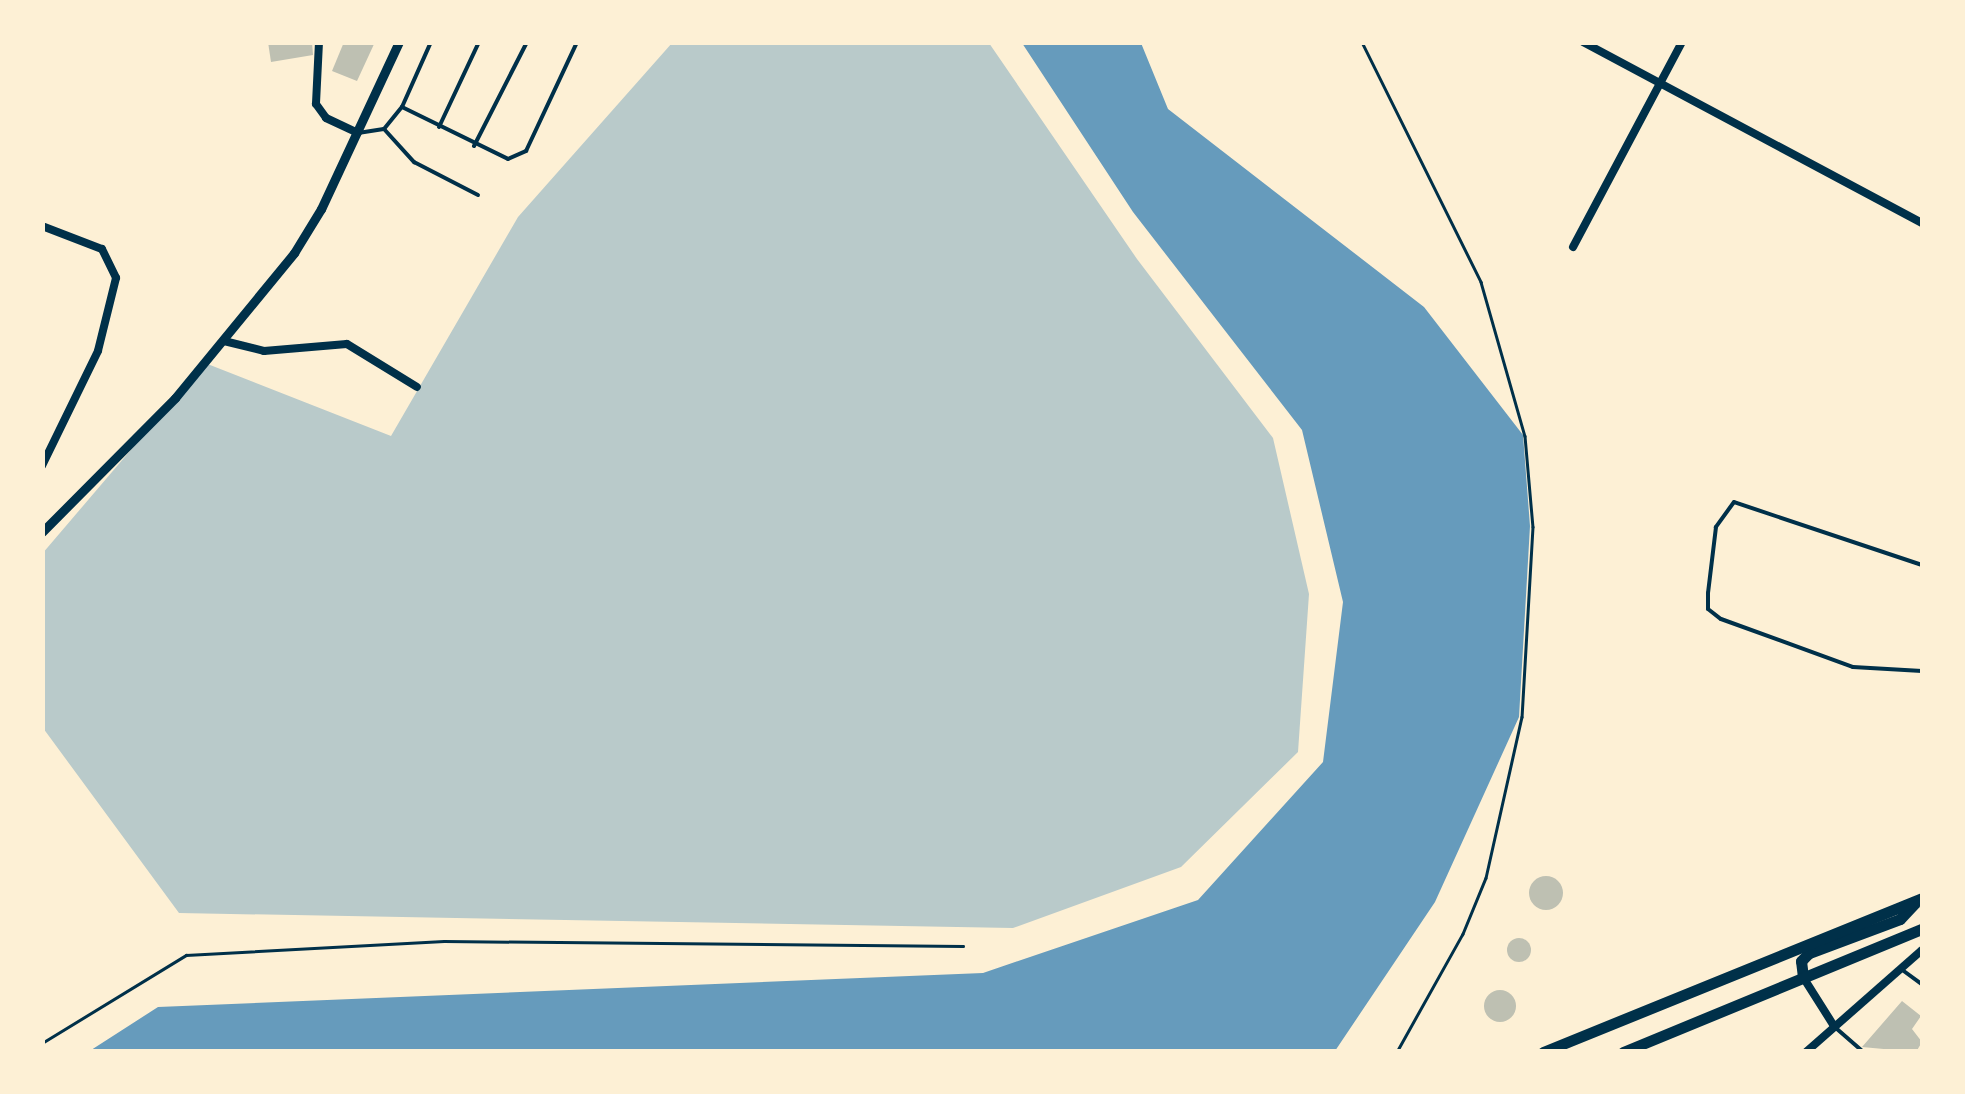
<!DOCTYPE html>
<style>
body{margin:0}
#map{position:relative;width:1965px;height:1094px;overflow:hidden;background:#fdf0d5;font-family:Signika,sans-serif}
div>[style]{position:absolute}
.green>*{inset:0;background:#b9caca}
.water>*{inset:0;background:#669bbc}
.building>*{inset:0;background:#bec0b2}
.round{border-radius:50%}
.path>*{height:2.5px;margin:-1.25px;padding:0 1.25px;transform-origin:1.25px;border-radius:1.25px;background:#003049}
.service>*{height:4px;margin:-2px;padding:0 2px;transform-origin:2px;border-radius:2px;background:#003049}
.minor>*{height:8px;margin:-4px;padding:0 4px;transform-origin:4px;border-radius:4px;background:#003049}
.tertiary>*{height:9px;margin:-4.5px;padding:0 4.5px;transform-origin:4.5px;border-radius:4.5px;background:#003049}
.primary>*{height:11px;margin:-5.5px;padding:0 5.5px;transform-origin:5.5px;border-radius:5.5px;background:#003049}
span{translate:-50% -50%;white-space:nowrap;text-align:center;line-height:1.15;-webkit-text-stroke:8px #fdf0d5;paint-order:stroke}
.frame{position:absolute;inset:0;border:45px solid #fdf0d5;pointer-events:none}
</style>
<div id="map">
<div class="green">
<div style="clip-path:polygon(672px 43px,989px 43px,1137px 259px,1273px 438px,1309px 594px,1298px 752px,1181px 867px,1013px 928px,179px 913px,43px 728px,42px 554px,205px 363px,391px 436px,518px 217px)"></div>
</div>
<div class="water">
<div style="clip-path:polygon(1022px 43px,1141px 43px,1168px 109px,1424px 307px,1523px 435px,1530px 526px,1519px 717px,1435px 902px,1335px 1051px,88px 1052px,158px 1007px,983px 973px,1198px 900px,1323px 762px,1343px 602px,1302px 430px,1133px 212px)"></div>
</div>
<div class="building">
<div style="clip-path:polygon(268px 42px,312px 42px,313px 55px,271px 62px)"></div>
<div style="clip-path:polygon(344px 42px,375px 42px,357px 81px,332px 71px)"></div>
<div class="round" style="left:1529px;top:876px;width:34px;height:34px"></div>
<div class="round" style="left:1507px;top:938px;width:24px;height:24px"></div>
<div class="round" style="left:1484px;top:990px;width:32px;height:32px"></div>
<div style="clip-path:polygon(1902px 1001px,1921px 1016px,1912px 1029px,1922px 1042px,1916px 1052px,1862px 1047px)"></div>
</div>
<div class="path">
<div style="left:1362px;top:42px;width:268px;rotate:63.6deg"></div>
<div style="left:1481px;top:282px;width:160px;rotate:74.1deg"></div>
<div style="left:1525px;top:436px;width:91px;rotate:85deg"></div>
<div style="left:1533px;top:527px;width:190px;rotate:93.3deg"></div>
<div style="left:1522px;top:717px;width:165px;rotate:102.6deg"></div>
<div style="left:1486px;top:878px;width:61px;rotate:112.3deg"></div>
<div style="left:1463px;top:934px;width:135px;rotate:119.2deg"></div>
<div style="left:42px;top:1043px;width:169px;rotate:-31.4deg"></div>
<div style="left:186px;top:955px;width:258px;rotate:-3.1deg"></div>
<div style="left:444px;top:941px;width:519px;rotate:0.55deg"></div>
</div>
<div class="service">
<div style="left:402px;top:107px;width:118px;rotate:26.1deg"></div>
<div style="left:508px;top:159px;width:20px;rotate:-24deg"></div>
<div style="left:526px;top:151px;width:120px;rotate:-64.9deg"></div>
<div style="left:439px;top:127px;width:94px;rotate:-64.8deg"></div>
<div style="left:384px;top:129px;width:45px;rotate:47.7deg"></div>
<div style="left:414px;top:162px;width:72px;rotate:27.3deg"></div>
<div style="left:358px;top:133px;width:26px;rotate:-9deg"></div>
<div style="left:384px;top:129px;width:28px;rotate:-51deg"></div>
<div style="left:402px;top:107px;width:71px;rotate:-66deg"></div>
<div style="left:474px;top:146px;width:117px;rotate:-63deg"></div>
<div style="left:1922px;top:565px;width:198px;rotate:-161.5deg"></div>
<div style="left:1734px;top:502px;width:31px;rotate:126deg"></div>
<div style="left:1716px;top:527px;width:66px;rotate:96.9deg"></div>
<div style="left:1708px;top:593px;width:16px;rotate:90deg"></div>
<div style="left:1708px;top:609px;width:16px;rotate:38deg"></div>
<div style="left:1721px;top:619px;width:140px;rotate:20deg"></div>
<div style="left:1853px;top:667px;width:69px;rotate:3.3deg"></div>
<div style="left:1901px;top:969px;width:26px;rotate:36deg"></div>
<div style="left:1837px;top:1029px;width:35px;rotate:41deg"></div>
</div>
<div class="minor">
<div style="left:319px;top:42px;width:62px;rotate:92.8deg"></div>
<div style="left:316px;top:104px;width:17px;rotate:54deg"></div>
<div style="left:326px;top:118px;width:35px;rotate:25deg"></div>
<div style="left:1583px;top:42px;width:384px;rotate:28.1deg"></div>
<div style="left:42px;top:226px;width:64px;rotate:21deg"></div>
<div style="left:102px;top:249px;width:32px;rotate:64deg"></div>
<div style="left:116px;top:278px;width:75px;rotate:103.9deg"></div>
<div style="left:98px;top:351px;width:128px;rotate:116deg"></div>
<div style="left:1573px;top:247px;width:232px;rotate:-62deg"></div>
<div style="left:224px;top:341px;width:41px;rotate:14deg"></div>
<div style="left:264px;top:351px;width:83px;rotate:-4.8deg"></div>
<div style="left:347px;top:344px;width:82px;rotate:31.6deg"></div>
<div style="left:1803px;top:977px;width:58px;rotate:57.7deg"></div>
<div style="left:1806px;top:1052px;width:154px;rotate:-41.3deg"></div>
</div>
<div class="tertiary">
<div style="left:42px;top:532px;width:189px;rotate:-45.2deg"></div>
<div style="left:175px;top:398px;width:188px;rotate:-50.6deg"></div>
<div style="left:294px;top:253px;width:52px;rotate:-58.5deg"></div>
<div style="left:321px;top:209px;width:184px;rotate:-65deg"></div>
</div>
<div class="primary">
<div style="left:1803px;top:977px;width:16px;rotate:-97deg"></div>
<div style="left:1801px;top:961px;width:11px;rotate:-45deg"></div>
<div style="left:1809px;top:953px;width:97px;rotate:-20.5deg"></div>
<div style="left:1900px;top:919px;width:22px;rotate:-47deg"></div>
<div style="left:1543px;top:1052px;width:409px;rotate:-22.1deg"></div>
<div style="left:1623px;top:1052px;width:323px;rotate:-22.4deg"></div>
</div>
<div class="frame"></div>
</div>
